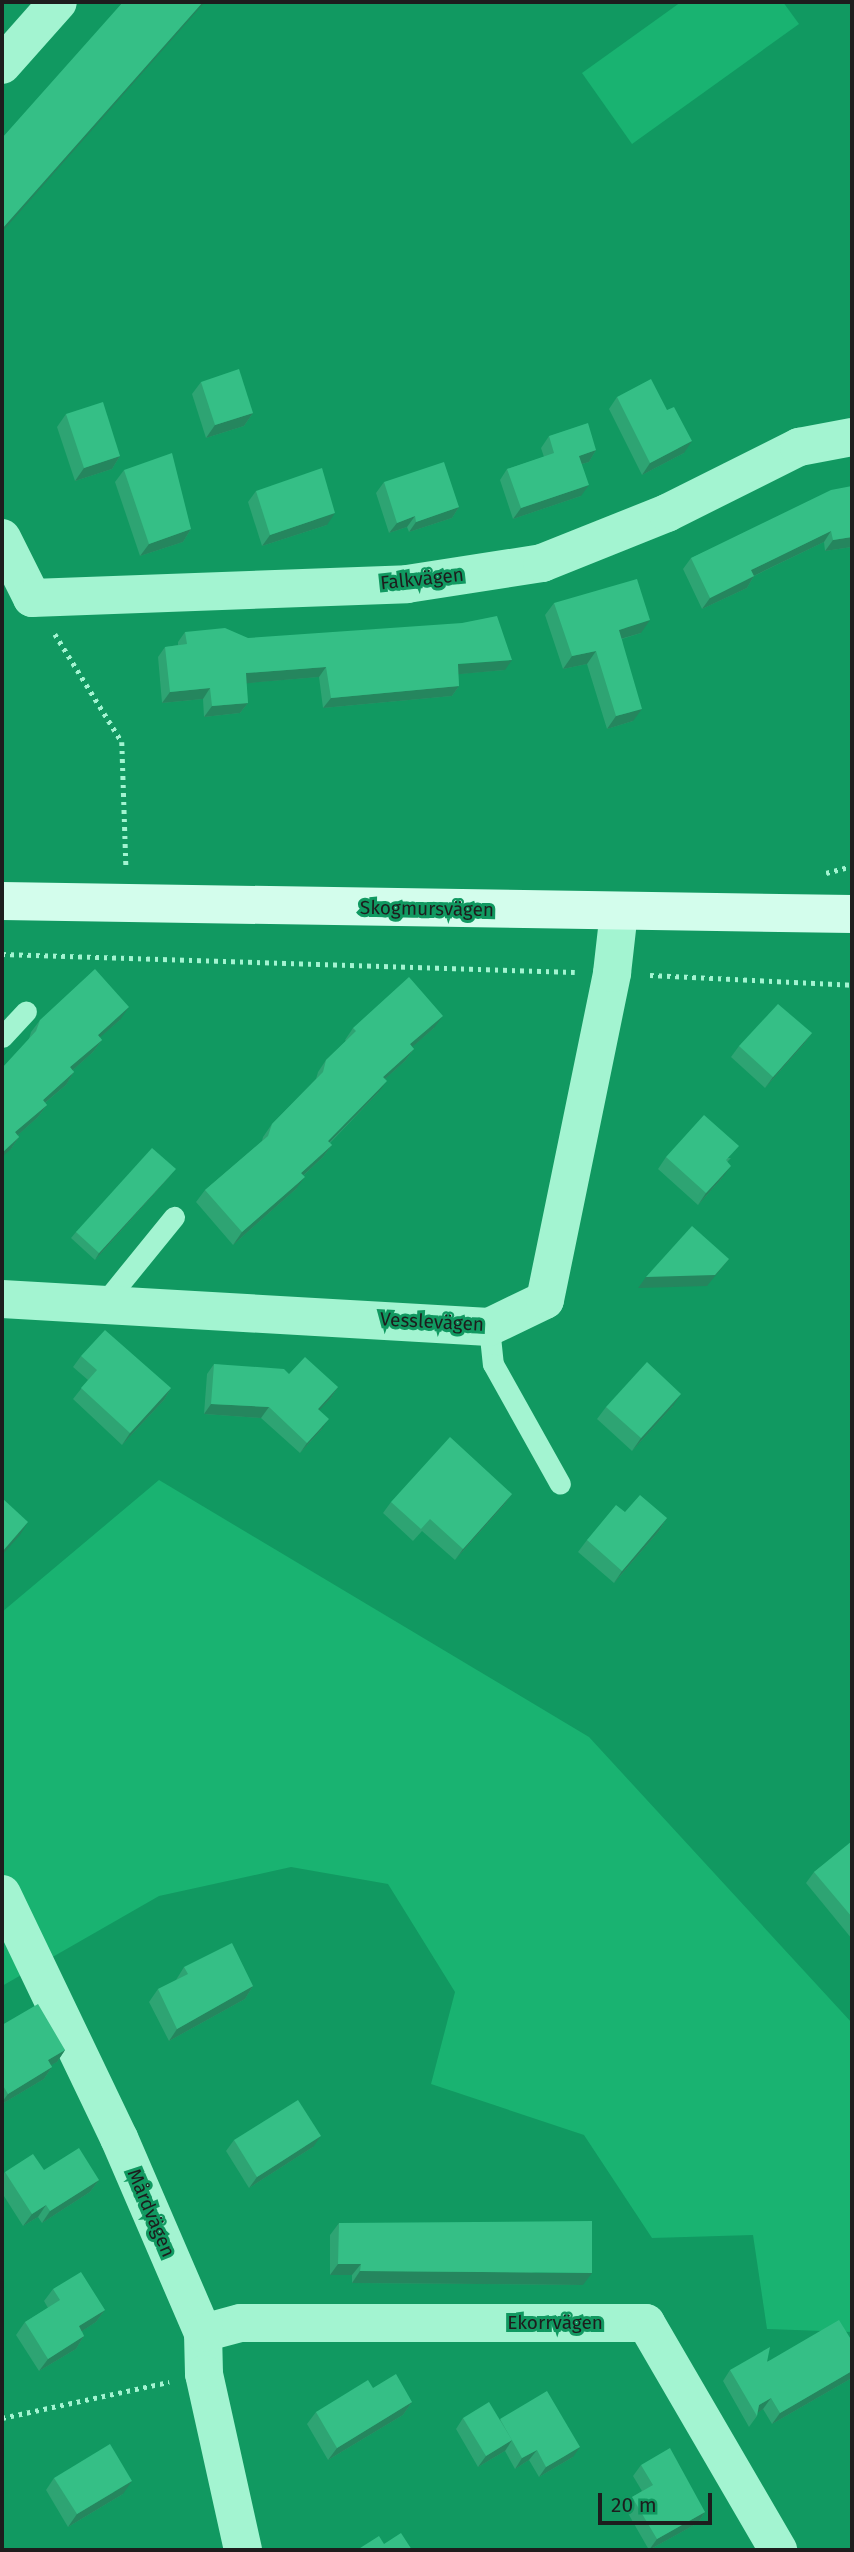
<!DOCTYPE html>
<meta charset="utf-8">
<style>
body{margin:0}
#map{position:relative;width:854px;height:2552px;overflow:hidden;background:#119961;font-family:"Fira Sans",sans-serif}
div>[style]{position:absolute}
.green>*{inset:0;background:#19b371}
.path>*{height:4.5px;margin-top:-2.25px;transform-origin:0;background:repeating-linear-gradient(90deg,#a3f4d1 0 3.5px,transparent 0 8.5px)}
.lane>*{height:21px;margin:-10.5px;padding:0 10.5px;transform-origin:10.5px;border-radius:10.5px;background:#a3f4d1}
.street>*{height:38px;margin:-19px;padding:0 19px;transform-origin:19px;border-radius:19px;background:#a3f4d1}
.secondary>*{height:38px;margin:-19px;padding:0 19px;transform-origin:19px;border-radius:19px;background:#d3fdec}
.wall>*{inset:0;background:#2ea473}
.shaded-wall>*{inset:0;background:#25865e}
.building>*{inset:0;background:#35bf86}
span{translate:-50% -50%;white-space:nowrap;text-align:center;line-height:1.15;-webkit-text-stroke:6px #119961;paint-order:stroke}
.street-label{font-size:19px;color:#1d1d1d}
.frame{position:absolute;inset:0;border:4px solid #1d1d1d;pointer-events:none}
.scale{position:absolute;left:598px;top:2493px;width:114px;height:32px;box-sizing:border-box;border:4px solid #1d1d1d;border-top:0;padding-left:9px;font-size:21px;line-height:24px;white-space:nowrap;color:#1d1d1d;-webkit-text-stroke:5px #119961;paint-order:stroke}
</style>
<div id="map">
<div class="green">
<div style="clip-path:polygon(681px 2px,783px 2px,799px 24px,632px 144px,582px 73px)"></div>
<div style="clip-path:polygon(159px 1480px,589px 1737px,852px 2023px,852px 2332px,767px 2329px,753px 2235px,652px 2238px,584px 2135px,431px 2084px,455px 1992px,388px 1884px,291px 1867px,159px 1896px,2px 1986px,2px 1612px)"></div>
</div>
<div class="path">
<div style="left:55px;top:634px;width:127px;rotate:58.2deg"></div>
<div style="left:122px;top:742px;width:123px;rotate:88.1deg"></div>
<div style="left:826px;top:873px;width:27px;rotate:-15deg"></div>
<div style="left:2px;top:954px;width:573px;rotate:1.8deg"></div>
<div style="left:650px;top:975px;width:202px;rotate:2.8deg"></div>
<div style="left:2px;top:2418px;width:171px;rotate:-12.2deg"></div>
</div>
<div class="lane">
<div style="left:2px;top:1037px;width:35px;rotate:-47deg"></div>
<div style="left:104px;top:1303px;width:111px;rotate:-50.9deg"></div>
<div style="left:489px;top:1327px;width:37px;rotate:84deg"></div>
<div style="left:493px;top:1364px;width:137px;rotate:60.8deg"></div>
</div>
<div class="street">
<div style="left:2px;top:65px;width:84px;rotate:-48.4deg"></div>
<div style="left:2px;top:538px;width:67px;rotate:63.4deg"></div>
<div style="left:32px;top:598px;width:375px;rotate:-2.1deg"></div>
<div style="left:407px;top:584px;width:137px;rotate:-8.8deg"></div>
<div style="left:542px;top:563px;width:135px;rotate:-21.8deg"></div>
<div style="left:667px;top:513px;width:148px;rotate:-26.6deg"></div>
<div style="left:799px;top:447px;width:54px;rotate:-10.7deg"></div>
<div style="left:2px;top:1299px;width:488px;rotate:3.3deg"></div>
<div style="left:489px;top:1327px;width:62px;rotate:-25.7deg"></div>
<div style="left:545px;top:1300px;width:334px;rotate:-78.4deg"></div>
<div style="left:612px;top:973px;width:61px;rotate:-83.5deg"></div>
<div style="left:2px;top:1894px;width:271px;rotate:64.4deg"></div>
<div style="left:119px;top:2138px;width:212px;rotate:66.7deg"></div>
<div style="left:203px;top:2333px;width:41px;rotate:88.6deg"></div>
<div style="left:204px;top:2374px;width:180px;rotate:77.5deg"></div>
<div style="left:203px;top:2333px;width:39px;rotate:-15deg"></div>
<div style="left:241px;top:2323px;width:405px"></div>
<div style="left:646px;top:2323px;width:263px;rotate:59.8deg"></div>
</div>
<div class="secondary">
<div style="left:2px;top:901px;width:850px;rotate:0.88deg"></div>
</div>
<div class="wall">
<div style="clip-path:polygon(201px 382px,253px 413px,244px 426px,206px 438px,192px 394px)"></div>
<div style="clip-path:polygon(617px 397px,684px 453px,642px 475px,609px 409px)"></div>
<div style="clip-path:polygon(66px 414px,120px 456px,112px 469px,75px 481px,57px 427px)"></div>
<div style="clip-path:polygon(549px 436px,596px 450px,589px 462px,582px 464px,581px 496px,513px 519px,500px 480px,507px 469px,544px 457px,541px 448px)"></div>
<div style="clip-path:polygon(124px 470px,191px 529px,183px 542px,140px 556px,115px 482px)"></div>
<div style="clip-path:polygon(384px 482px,459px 507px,452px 518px,409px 532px,407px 527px,389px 533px,376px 493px)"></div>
<div style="clip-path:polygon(852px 486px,852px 547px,825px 551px,824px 542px,754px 576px,747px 588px,702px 609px,683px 569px,691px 558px)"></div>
<div style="clip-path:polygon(256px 491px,327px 525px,262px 546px,248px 502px)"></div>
<div style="clip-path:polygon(554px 603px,641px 633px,622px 639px,633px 721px,607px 729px,587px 664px,563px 669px,545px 615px)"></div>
<div style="clip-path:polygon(185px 632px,248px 638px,505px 670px,458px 674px,459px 686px,452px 696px,323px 708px,319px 677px,246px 683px,248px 703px,240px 713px,204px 717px,203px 699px,162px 703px,158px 657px,165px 647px,178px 645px,178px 642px)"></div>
<div style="clip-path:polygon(40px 1020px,120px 1020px,100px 1037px,102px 1040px,93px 1052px,73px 1070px,74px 1072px,66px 1085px,45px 1103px,47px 1105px,38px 1117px,18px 1135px,19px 1137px,11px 1149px,29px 1039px,31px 1032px)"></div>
<div style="clip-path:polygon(353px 1028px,434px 1028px,412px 1047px,414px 1049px,405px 1061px,385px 1079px,378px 1093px,330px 1143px,332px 1145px,323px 1157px,303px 1176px,296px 1189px,233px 1245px,196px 1202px,205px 1190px,262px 1141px,263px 1137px,272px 1124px,316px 1079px,318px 1072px,326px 1060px,346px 1041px,345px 1040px)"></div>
<div style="clip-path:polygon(812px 1033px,804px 1044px,765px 1088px,731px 1057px,739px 1046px)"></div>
<div style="clip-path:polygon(666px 1157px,731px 1158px,727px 1162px,723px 1177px,698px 1205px,658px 1169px)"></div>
<div style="clip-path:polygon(171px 1175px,95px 1260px,71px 1238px,76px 1232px)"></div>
<div style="clip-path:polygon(81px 1356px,171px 1388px,164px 1400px,122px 1445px,73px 1399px,88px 1380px,73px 1367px)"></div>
<div style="clip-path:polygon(214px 1364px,289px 1374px,338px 1387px,331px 1398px,319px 1410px,322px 1429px,300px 1453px,261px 1418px,204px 1414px,207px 1374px)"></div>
<div style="clip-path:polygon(673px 1406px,632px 1451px,597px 1419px,606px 1407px)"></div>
<div style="clip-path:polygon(512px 1494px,504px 1505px,455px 1560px,422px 1531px,413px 1541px,383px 1513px,391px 1502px)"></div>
<div style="clip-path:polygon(625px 1512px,667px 1518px,659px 1531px,614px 1583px,578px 1552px,587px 1540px)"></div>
<div style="clip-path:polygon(852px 1842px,852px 1939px,806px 1883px,814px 1872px)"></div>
<div style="clip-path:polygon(184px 1967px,253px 1986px,245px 1999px,169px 2041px,149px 2002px,158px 1989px,176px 1980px)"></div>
<div style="clip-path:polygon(2px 2025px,65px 2050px,57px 2062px,51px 2065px,52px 2067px,44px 2079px,2px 2104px)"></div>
<div style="clip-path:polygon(234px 2140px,313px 2147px,249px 2188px,226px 2151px)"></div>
<div style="clip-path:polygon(44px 2170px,99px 2180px,90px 2192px,42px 2223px,38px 2217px,23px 2226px,2px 2193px,2px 2176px,5px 2172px)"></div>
<div style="clip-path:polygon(339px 2223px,583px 2285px,352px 2283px,352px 2275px,330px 2275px,330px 2235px)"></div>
<div style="clip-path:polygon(53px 2289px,105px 2310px,96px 2322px,82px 2331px,84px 2336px,76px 2349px,39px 2371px,16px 2335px,25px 2322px,48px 2308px,44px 2301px)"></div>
<div style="clip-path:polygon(852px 2341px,852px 2378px,772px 2424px,763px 2409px,757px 2413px,757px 2416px,749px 2427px,723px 2381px,730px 2370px)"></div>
<div style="clip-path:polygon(373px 2388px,412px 2402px,403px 2415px,328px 2460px,307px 2424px,316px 2412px)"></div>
<div style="clip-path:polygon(463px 2418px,500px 2420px,573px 2457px,539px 2477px,529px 2460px,515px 2469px,505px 2451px,478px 2467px,456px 2429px)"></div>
<div style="clip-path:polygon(641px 2465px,705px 2512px,698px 2523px,649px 2550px,625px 2508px,632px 2497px,642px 2491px,633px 2476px)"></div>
<div style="clip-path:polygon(54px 2478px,123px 2494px,68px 2527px,46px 2490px)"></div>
</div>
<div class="shaded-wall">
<div style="clip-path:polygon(203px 2px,205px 2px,2px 232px,2px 229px)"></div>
<div style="clip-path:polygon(253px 413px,244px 426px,206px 438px,215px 425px)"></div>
<div style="clip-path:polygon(692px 441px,684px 453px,642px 475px,650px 463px)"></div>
<div style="clip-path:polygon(596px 450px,589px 462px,571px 467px,579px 456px)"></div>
<div style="clip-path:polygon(120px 456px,112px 469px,75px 481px,84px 468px)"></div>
<div style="clip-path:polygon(589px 485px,581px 496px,513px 519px,521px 508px)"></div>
<div style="clip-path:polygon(459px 507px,452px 518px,409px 532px,416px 522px)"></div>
<div style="clip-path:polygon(335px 513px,327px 525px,262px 546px,270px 535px)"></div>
<div style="clip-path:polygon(415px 516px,407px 527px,389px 533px,397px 523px)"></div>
<div style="clip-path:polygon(191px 529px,183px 542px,140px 556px,149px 544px)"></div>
<div style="clip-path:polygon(831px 531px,824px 542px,743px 581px,751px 570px)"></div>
<div style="clip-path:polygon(852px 537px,852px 547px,825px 551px,833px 540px)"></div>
<div style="clip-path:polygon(754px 576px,747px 588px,702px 609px,710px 598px)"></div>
<div style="clip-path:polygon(650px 620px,641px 633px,610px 642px,619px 630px)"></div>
<div style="clip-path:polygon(596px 651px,587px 664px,563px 669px,572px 656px)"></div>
<div style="clip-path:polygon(512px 660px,505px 670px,450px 675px,458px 664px)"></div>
<div style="clip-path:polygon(326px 667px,319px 677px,238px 684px,246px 673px)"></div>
<div style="clip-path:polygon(459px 686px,452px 696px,323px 708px,331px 698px)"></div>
<div style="clip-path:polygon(210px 688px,203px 699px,162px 703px,170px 692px)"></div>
<div style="clip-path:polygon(248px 703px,240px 713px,204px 717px,212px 706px)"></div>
<div style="clip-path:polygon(642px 709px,633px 721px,607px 729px,616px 716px)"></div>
<div style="clip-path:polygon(129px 1007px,120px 1020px,89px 1047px,98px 1035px)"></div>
<div style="clip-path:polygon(443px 1016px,434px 1028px,401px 1057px,410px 1044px)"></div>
<div style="clip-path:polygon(812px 1033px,804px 1044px,765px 1088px,773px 1077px)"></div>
<div style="clip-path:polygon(102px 1040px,93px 1052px,62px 1080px,70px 1067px)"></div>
<div style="clip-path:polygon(414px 1049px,405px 1061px,374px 1089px,383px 1077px)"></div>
<div style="clip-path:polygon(74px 1072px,66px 1085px,34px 1112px,43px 1100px)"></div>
<div style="clip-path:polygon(387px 1081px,378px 1093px,319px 1153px,328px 1141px)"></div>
<div style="clip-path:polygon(47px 1105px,38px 1117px,7px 1145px,15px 1132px)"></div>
<div style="clip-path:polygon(19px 1137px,11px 1149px,2px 1157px,2px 1153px)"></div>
<div style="clip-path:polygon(332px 1145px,323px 1157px,292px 1186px,301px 1173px)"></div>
<div style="clip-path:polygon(731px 1166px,723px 1177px,698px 1205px,706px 1193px)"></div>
<div style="clip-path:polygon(176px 1169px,171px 1175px,95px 1260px,99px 1253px)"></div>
<div style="clip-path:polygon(305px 1177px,296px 1189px,233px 1245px,242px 1232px)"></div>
<div style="clip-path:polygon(729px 1259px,707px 1286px,638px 1288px,646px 1277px)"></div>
<div style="clip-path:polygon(338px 1387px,331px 1398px,311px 1419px,318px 1409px)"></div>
<div style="clip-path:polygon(171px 1388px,164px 1400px,122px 1445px,130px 1433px)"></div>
<div style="clip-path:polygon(681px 1394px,673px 1406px,632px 1451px,641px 1438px)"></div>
<div style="clip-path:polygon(211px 1404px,269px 1407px,261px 1418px,204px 1414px)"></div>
<div style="clip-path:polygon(329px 1419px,322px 1429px,300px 1453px,307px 1443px)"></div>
<div style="clip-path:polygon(512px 1494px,504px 1505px,455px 1560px,463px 1549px)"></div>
<div style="clip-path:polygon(667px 1518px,659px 1531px,614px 1583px,622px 1571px)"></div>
<div style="clip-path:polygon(28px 1522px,20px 1535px,2px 1555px,2px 1552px)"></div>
<div style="clip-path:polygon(253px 1986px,245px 1999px,169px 2041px,177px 2029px)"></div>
<div style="clip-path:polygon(65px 2050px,57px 2062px,39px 2072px,48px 2060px)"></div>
<div style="clip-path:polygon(52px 2067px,44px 2079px,2px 2104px,2px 2102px,8px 2094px)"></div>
<div style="clip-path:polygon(321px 2136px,313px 2147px,249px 2188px,257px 2177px)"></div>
<div style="clip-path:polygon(99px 2180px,90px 2192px,42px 2223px,50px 2211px)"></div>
<div style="clip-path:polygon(46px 2205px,38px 2217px,23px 2226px,32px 2214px)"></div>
<div style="clip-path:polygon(338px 2264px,361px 2264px,352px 2275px,330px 2275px)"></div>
<div style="clip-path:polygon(360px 2271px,592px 2273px,583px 2285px,352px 2283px)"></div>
<div style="clip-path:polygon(105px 2310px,96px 2322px,70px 2339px,79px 2326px)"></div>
<div style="clip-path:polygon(84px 2336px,76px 2349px,39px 2371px,48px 2359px)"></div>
<div style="clip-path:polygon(852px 2371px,852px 2378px,772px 2424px,780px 2413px)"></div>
<div style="clip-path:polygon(771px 2398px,763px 2409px,756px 2414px,759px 2405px)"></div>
<div style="clip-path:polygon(412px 2402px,403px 2415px,328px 2460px,337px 2448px)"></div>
<div style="clip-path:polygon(512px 2440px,505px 2451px,478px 2467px,486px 2456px)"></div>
<div style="clip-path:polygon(580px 2447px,573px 2457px,539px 2477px,546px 2467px)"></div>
<div style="clip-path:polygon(537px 2450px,529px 2460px,515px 2469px,522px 2458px)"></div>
<div style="clip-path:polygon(132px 2481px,123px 2494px,68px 2527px,77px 2514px)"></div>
<div style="clip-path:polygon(705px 2512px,698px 2523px,649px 2550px,657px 2539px)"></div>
</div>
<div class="building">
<div style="clip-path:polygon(123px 2px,129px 3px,130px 2px,203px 2px,2px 229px,2px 138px)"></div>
<div style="clip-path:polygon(239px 369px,253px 413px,215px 425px,201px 382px)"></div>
<div style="clip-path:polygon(651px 379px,667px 410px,674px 407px,692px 441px,650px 463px,617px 397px)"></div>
<div style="clip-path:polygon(103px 402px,120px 456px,84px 468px,66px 414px)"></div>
<div style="clip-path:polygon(588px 423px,596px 450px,579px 456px,589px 485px,521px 508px,507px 469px,554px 453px,549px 436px)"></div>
<div style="clip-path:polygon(172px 453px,191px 529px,149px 544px,124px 470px)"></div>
<div style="clip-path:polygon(444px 462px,459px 507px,416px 522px,415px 516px,397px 523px,384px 482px)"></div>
<div style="clip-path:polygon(322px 468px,335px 513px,270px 535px,256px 491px)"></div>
<div style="clip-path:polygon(852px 486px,852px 537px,833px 540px,831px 531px,751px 570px,754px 576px,710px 598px,691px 558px,831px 490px)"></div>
<div style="clip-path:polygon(637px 579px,650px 620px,619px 630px,642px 709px,616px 716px,596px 651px,572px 656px,554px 603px)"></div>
<div style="clip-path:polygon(497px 616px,512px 660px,458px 664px,459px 686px,331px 698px,326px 667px,246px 673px,248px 703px,212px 706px,210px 688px,170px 692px,165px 647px,187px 644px,185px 632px,225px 628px,248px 638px,462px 623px)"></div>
<div style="clip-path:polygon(95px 969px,129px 1007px,98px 1035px,102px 1040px,70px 1067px,74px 1072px,43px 1100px,47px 1105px,15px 1132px,19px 1137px,2px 1153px,2px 1068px,36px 1031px,40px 1020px)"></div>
<div style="clip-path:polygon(409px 977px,443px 1016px,410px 1044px,414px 1049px,383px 1077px,387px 1081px,328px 1141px,332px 1145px,301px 1173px,305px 1177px,242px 1232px,205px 1190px,268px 1136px,272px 1124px,323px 1072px,326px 1060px,356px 1031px,353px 1028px)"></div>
<div style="clip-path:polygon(778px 1004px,812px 1033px,773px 1077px,739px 1046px)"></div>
<div style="clip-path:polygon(704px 1115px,739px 1146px,726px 1160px,731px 1166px,706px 1193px,666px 1157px)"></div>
<div style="clip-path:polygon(152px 1148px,176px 1169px,99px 1253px,76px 1232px)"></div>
<div style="clip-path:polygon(692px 1226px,729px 1259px,715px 1275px,646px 1277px)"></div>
<div style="clip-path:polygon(105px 1330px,171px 1388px,130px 1433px,81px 1388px,97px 1370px,81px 1356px)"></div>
<div style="clip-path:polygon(305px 1357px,338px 1387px,318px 1409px,329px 1419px,307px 1443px,269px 1407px,211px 1404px,214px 1364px,284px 1369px,289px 1374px)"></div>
<div style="clip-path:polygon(647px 1362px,681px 1394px,641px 1438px,606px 1407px)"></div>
<div style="clip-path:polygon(450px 1437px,512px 1494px,463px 1549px,430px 1519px,421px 1529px,391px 1502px)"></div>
<div style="clip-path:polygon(640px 1495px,667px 1518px,622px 1571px,587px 1540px,616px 1505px,625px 1512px)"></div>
<div style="clip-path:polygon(2px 1498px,28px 1522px,2px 1552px)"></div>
<div style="clip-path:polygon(852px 1841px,852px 1917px,814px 1872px)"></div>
<div style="clip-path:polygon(232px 1943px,253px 1986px,177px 2029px,158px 1989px,188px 1974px,184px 1967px)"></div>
<div style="clip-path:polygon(38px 2004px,65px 2050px,48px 2060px,52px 2067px,8px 2094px,2px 2084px,2px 2025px)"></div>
<div style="clip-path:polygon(298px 2100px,321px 2136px,257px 2177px,234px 2140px)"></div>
<div style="clip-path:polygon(79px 2148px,99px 2180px,50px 2211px,46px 2205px,32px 2214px,5px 2172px,33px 2154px,44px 2170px)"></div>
<div style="clip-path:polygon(592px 2221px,592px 2273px,360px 2271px,361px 2264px,338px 2264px,339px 2223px)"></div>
<div style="clip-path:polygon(81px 2272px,105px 2310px,79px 2326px,84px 2336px,48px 2359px,25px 2322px,60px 2300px,53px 2289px)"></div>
<div style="clip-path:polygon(839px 2320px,852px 2341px,852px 2371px,780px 2413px,771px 2398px,759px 2405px,757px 2416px,730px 2370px,770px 2347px,767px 2362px)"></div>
<div style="clip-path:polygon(396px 2374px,412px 2402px,337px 2448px,316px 2412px,368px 2380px,373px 2388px)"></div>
<div style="clip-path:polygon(547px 2391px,580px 2447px,546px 2467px,537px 2450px,522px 2458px,500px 2419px)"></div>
<div style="clip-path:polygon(489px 2402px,512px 2440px,486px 2456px,463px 2418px)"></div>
<div style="clip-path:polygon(110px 2444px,132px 2481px,77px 2514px,54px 2478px)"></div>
<div style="clip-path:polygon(670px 2448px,705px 2512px,657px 2539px,632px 2497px,653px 2485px,641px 2465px)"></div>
<div style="clip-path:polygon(401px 2533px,412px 2550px,357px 2550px,379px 2536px,384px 2544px)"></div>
</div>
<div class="street-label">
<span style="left:422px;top:579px;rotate:-6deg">Falkvägen</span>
<span style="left:427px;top:909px;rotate:1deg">Skogmursvägen</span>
<span style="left:432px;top:1322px;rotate:3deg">Vesslevägen</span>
<span style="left:151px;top:2213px;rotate:67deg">Mårdvägen</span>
<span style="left:555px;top:2323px">Ekorrvägen</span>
</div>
<div class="frame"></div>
<div class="scale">20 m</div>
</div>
